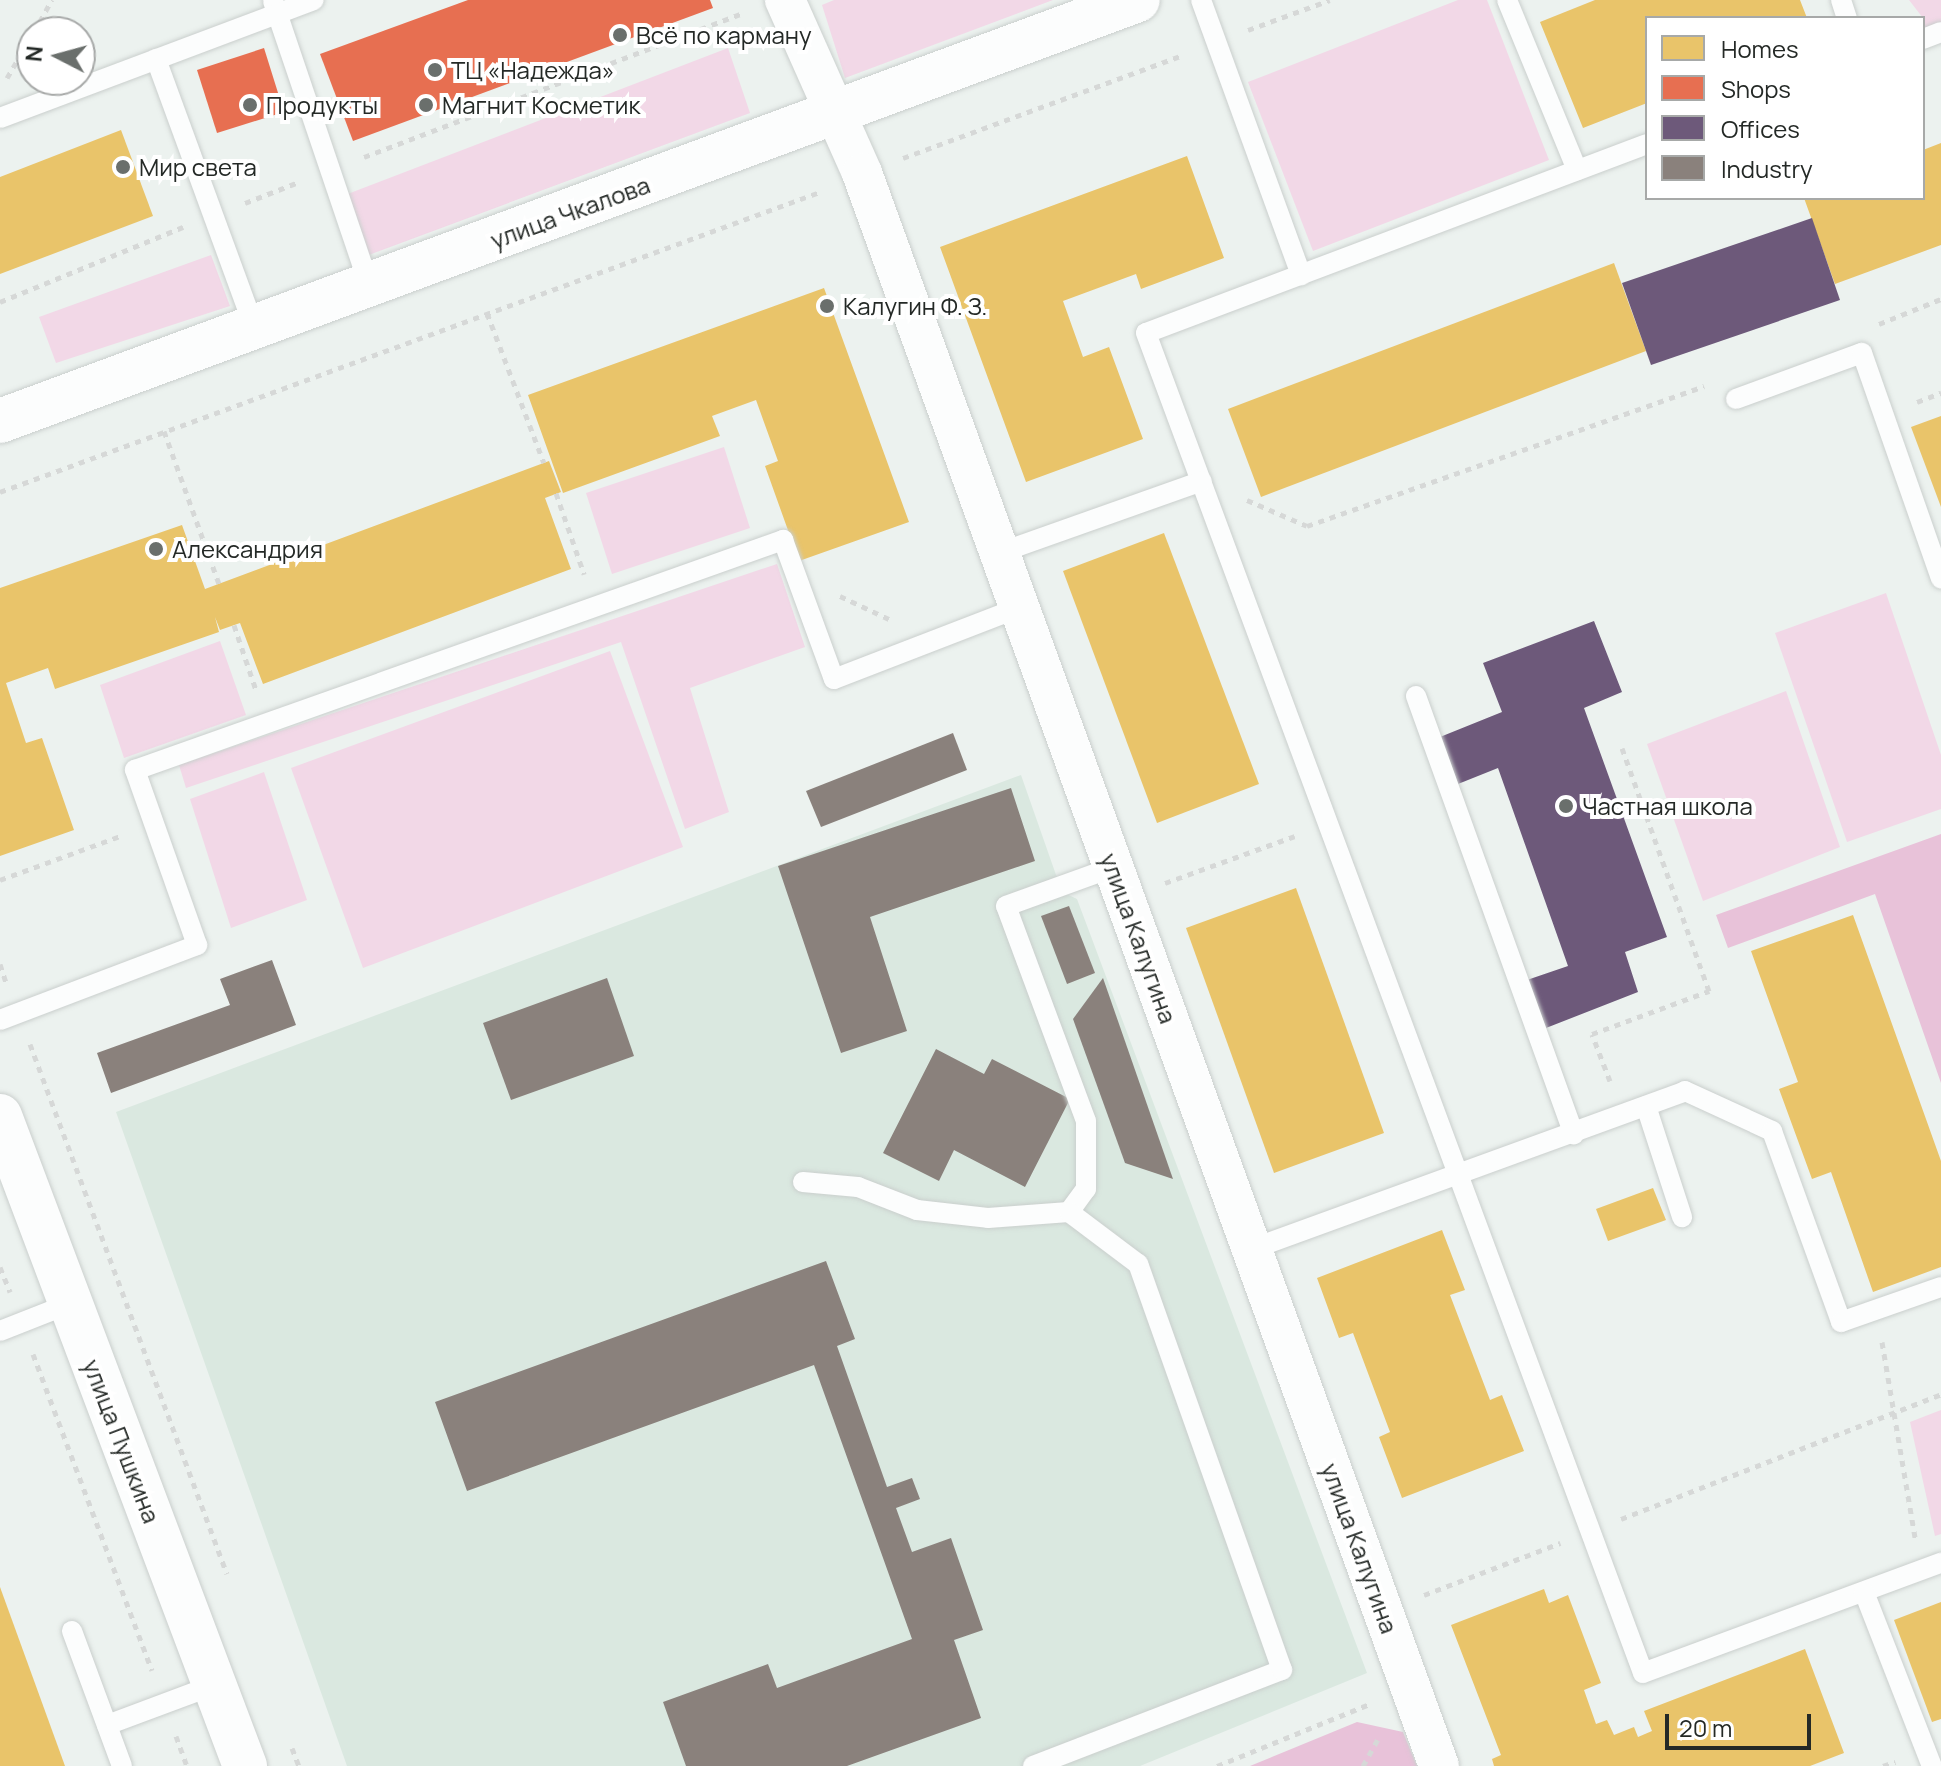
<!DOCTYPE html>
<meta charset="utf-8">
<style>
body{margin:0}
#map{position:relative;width:1941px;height:1766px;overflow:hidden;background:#ecf2ef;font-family:Manrope,sans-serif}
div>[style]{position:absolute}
.built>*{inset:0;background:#dae8e0}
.green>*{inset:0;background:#f2d8e7}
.forest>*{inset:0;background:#e8c2d9}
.homes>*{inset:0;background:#e9c46a}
.shops>*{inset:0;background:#e76f51}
.offices>*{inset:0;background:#6d597a}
.industry>*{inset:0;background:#8a817c}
.path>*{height:5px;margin-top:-2.5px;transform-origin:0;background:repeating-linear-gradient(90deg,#d6d8d7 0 6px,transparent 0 12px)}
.roads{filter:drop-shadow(0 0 2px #cacfcd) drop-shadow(0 0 2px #cacfcd)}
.service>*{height:20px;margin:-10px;padding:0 10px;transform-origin:10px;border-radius:10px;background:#fcfdfd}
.minor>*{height:40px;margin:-20px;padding:0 20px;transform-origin:20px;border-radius:20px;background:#fcfdfd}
.tertiary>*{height:44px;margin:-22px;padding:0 22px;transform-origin:22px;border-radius:22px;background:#fcfdfd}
.secondary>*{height:44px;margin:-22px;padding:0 22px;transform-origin:22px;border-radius:22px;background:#fcfdfd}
.dots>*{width:22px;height:22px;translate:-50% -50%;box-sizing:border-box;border:4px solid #fff;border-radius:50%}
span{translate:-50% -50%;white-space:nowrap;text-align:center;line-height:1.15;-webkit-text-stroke:8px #fff;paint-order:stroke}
.poi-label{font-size:24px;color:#242926}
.left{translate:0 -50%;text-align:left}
.street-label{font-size:24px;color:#242926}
.legend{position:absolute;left:1645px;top:16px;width:280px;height:184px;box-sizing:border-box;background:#fff;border:2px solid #a7a9a8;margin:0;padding:10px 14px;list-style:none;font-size:24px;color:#242926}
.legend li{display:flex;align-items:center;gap:16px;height:40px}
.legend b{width:40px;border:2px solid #a7a9a8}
.north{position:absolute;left:16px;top:16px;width:80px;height:80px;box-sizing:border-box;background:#fff;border:2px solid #a7a9a8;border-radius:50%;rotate:276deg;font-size:22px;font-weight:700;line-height:32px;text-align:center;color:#242926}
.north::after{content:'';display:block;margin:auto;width:28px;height:36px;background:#6a6f6c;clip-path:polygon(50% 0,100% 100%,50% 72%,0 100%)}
.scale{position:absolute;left:1665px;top:1714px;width:146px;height:36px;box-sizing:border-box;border:4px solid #242926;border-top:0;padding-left:10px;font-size:24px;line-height:28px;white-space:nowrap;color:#242926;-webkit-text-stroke:6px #fff;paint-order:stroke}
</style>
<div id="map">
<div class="built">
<div style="clip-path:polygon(1021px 775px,1062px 892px,1077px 899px,1367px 1673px,1140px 1766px,347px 1766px,116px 1112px)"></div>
</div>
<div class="green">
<div style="clip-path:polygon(834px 0,1053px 0,845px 78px,822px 5px)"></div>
<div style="clip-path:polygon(1458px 0,1487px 0,1549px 160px,1313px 251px,1248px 82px)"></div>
<div style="clip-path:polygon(1909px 0,1941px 0,1941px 30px,1923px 37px,1923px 18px)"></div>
<div style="clip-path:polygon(728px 48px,750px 113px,366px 256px,345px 195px)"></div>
<div style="clip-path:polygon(211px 255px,230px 306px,56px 363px,39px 317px)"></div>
<div style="clip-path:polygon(724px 447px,750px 528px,612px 574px,586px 493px)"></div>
<div style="clip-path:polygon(777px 564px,805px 647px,690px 688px,729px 812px,685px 829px,621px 642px,186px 788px,179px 765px)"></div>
<div style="clip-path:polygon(1886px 593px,1941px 755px,1941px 809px,1847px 842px,1775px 633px)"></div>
<div style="clip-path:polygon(220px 641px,246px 715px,124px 758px,100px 685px)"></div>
<div style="clip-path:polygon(610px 651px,683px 847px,363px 968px,291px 768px)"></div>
<div style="clip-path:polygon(1786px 691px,1840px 847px,1703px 901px,1647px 744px)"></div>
<div style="clip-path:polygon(264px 772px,307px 900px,231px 928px,190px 799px)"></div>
<div style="clip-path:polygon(1941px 1410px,1941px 1534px,1935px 1536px,1910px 1422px)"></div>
</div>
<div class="forest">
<div style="clip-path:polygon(1941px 834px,1941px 1083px,1875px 894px,1728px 948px,1716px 915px)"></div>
<div style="clip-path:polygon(1357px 1722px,1403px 1732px,1417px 1766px,1250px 1766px)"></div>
</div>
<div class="homes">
<div style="clip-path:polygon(1595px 0,1800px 0,1807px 18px,1647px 18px,1647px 103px,1583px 128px,1540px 22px)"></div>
<div style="clip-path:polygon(121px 130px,153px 216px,0 274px,0 177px)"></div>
<div style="clip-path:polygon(1941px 143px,1941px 245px,1835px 284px,1804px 198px,1923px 198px,1923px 150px)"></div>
<div style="clip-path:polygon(1187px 156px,1224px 258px,1141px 289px,1136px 274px,1063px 301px,1083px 357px,1109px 347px,1143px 439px,1026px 482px,940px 247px)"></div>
<div style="clip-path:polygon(1614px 263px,1646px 351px,1261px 497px,1228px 409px)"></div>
<div style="clip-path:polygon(824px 288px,909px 522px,799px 561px,765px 466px,778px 461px,756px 400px,712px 416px,720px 436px,563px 493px,528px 395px)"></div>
<div style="clip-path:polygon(1941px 416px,1941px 507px,1911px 427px)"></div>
<div style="clip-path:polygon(549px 461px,561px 492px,545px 498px,571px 569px,263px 684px,240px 623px,220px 630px,215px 617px,219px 632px,55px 689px,48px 668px,6px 683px,26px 743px,42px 738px,74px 830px,0 856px,0 588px,182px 525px,205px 589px)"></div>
<div style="clip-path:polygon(1164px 533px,1259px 784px,1157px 823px,1063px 571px)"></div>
<div style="clip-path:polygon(1296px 888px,1384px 1133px,1274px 1173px,1186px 928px)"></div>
<div style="clip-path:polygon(1853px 915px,1941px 1161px,1941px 1267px,1873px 1292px,1831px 1172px,1812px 1179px,1779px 1089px,1798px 1082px,1751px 951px)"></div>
<div style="clip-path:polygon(1653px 1188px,1666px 1220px,1608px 1241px,1596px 1209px)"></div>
<div style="clip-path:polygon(1442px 1230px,1465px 1290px,1450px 1295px,1490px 1400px,1502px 1395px,1524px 1451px,1402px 1498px,1379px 1437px,1390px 1432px,1353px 1333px,1339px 1338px,1317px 1278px)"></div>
<div style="clip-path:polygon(0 1587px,65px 1766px,0 1766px)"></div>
<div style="clip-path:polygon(1544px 1589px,1549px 1603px,1568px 1595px,1601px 1683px,1584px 1690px,1596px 1724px,1607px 1720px,1614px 1735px,1634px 1727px,1638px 1737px,1652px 1731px,1644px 1711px,1805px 1649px,1844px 1753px,1810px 1766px,1494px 1766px,1492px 1759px,1501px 1755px,1451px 1625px)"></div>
<div style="clip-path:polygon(1941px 1602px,1941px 1719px,1932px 1722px,1894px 1620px)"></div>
</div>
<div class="shops">
<div style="clip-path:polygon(468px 0,710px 0,713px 8px,353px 141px,320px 54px)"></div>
<div style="clip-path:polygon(264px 48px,284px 112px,217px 133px,197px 70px)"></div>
</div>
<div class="offices">
<div style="clip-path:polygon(1812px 218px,1840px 300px,1651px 365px,1622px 283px)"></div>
<div style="clip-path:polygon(1594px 621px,1622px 692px,1584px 708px,1667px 937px,1625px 952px,1638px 992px,1546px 1028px,1527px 980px,1568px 966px,1498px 768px,1458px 784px,1440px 737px,1502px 712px,1483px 663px)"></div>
</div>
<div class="industry">
<div style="clip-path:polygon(953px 733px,967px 770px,821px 827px,806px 791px)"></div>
<div style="clip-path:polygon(1011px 788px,1035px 861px,870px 917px,907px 1031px,841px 1053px,778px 866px)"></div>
<div style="clip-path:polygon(1069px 906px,1095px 973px,1067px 984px,1041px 916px)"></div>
<div style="clip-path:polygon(272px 960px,296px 1025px,111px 1093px,97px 1053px,230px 1005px,220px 979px)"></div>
<div style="clip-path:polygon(607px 978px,634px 1056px,511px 1100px,483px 1023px)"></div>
<div style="clip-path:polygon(1103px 978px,1173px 1179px,1125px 1163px,1073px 1019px)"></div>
<div style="clip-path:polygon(936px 1049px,984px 1074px,992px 1059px,1070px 1099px,1025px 1187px,954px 1150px,939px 1181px,883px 1153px)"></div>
<div style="clip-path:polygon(826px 1261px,855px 1339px,837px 1346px,887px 1487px,912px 1478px,920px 1499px,896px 1508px,912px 1552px,951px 1538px,983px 1630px,954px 1640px,981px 1718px,847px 1766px,686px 1766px,663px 1702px,768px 1664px,777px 1688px,912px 1639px,814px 1365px,467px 1491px,435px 1402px)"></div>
</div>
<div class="path">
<div style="left:1248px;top:30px;width:87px;rotate:-20.1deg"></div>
<div style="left:34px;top:32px;width:37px;rotate:-61deg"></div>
<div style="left:7px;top:78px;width:50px;rotate:-59.8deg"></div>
<div style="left:364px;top:157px;width:405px;rotate:-20.8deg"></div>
<div style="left:903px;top:158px;width:298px;rotate:-20.2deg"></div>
<div style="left:245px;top:203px;width:58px;rotate:-21.3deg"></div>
<div style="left:0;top:302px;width:198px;rotate:-22.3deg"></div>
<div style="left:487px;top:313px;width:160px;rotate:69.2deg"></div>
<div style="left:1879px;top:324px;width:67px;rotate:-22deg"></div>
<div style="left:1917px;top:402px;width:26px;rotate:-21deg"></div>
<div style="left:164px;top:431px;width:163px;rotate:70.2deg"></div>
<div style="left:0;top:492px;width:873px;rotate:-20.1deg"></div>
<div style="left:556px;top:493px;width:86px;rotate:70.9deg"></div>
<div style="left:1247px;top:500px;width:65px;rotate:23.4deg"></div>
<div style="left:1307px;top:526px;width:421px;rotate:-19.4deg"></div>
<div style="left:840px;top:596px;width:54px;rotate:25.1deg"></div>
<div style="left:234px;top:625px;width:69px;rotate:71.3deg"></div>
<div style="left:0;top:880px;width:131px;rotate:-20.1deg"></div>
<div style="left:1165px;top:883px;width:138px;rotate:-19.9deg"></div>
<div style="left:0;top:964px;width:19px;rotate:72deg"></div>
<div style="left:30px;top:1044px;width:565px;rotate:69.61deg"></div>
<div style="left:1610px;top:1081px;width:50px;rotate:-111deg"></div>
<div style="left:1592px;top:1034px;width:125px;rotate:-20.2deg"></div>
<div style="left:1709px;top:991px;width:258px;rotate:-109.7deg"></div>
<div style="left:0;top:1267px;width:27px;rotate:68deg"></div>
<div style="left:1882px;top:1342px;width:199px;rotate:80.4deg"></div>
<div style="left:33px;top:1354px;width:338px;rotate:69.4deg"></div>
<div style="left:1621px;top:1519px;width:344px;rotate:-21.3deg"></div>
<div style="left:1424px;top:1595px;width:146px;rotate:-20.9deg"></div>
<div style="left:176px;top:1736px;width:32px;rotate:70deg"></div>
<div style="left:292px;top:1748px;width:19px;rotate:69deg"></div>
<div style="left:1217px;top:1766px;width:165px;rotate:-22.1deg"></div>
<div style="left:1363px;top:1766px;width:35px;rotate:-61deg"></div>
<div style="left:1883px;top:1766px;width:13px;rotate:-18deg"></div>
</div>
<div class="roads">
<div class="service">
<div style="left:1201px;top:0;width:293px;rotate:70deg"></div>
<div style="left:1507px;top:0;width:184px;rotate:67.6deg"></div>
<div style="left:1841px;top:0;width:19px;rotate:72deg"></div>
<div style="left:273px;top:1px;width:299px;rotate:71.3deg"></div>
<div style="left:1923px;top:39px;width:19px;rotate:-21deg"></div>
<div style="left:156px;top:59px;width:285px;rotate:69.9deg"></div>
<div style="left:0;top:118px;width:335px;rotate:-20.6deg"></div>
<div style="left:1647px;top:144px;width:535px;rotate:159.33deg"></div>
<div style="left:1146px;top:333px;width:1429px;rotate:69.65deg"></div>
<div style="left:1643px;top:1673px;width:318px;rotate:-20.3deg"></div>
<div style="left:1736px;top:399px;width:134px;rotate:-20.1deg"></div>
<div style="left:1862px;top:353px;width:239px;rotate:70.7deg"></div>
<div style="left:999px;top:553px;width:215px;rotate:-19.5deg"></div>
<div style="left:1416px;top:696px;width:466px;rotate:70.2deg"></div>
<div style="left:0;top:1020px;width:211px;rotate:-20.8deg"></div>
<div style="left:197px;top:945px;width:186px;rotate:-109.5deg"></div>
<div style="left:135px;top:770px;width:688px;rotate:-19.54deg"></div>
<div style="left:783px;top:540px;width:148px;rotate:69.9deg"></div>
<div style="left:834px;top:679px;width:197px;rotate:-21.1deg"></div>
<div style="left:1646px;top:1106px;width:117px;rotate:72deg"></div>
<div style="left:803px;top:1182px;width:55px;rotate:5.2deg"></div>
<div style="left:858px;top:1187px;width:63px;rotate:21.3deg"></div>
<div style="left:917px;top:1210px;width:71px;rotate:6.4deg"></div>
<div style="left:988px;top:1218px;width:81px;rotate:-4.2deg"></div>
<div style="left:1069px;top:1212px;width:29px;rotate:-54deg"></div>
<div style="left:1086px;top:1189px;width:68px;rotate:-90deg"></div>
<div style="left:1086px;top:1121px;width:229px;rotate:-110.4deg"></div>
<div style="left:1006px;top:906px;width:115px;rotate:-19.9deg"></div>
<div style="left:1252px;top:1249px;width:461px;rotate:-20deg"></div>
<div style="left:1685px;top:1091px;width:96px;rotate:24.7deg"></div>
<div style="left:1772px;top:1131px;width:203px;rotate:70.1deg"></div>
<div style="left:1841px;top:1322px;width:106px;rotate:-19.3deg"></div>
<div style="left:0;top:1331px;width:76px;rotate:-21.5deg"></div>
<div style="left:1864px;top:1592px;width:187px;rotate:68.7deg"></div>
<div style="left:72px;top:1631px;width:144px;rotate:69.7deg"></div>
<div style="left:107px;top:1725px;width:114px;rotate:-20.5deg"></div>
<div style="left:1033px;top:1766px;width:267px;rotate:-21.1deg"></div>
<div style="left:1282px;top:1670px;width:431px;rotate:-109.5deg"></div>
<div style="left:1138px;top:1264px;width:86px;rotate:-143deg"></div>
</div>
<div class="minor">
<div style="left:785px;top:0;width:189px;rotate:66deg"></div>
<div style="left:862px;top:173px;width:1694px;rotate:70.09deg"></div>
</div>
<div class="tertiary">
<div style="left:0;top:1116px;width:695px;rotate:69.35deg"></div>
</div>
<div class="secondary">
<div style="left:0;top:421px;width:1213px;rotate:-20.3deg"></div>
</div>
</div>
<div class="dots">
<div style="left:620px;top:35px;background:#6a6f6c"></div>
<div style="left:435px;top:70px;background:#6a6f6c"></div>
<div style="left:250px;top:105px;background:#6a6f6c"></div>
<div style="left:426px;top:105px;background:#6a6f6c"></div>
<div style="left:123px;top:167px;background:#6a6f6c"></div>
<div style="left:827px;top:306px;background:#6a6f6c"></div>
<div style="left:156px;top:549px;background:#6a6f6c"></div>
<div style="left:1566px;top:806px;background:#6a6f6c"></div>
</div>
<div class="poi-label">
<span class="left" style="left:636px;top:35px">Всё по карману</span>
<span class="left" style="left:451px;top:70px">ТЦ «Надежда»</span>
<span class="left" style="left:266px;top:105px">Продукты</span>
<span class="left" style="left:442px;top:105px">Магнит Косметик</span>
<span class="left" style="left:139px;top:167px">Мир света</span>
<span class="left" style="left:843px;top:306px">Калугин Ф. З.</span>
<span class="left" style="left:172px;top:549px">Александрия</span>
<span class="left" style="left:1582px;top:806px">Частная школа</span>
</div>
<div class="street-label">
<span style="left:570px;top:212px;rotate:-20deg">улица Чкалова</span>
<span style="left:1139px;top:938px;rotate:70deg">улица Калугина</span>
<span style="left:122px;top:1441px;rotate:69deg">улица Пушкина</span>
<span style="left:1360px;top:1548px;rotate:70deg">улица Калугина</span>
</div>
<ul class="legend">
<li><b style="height:22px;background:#e9c46a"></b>Homes</li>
<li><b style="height:22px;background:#e76f51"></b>Shops</li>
<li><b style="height:22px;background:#6d597a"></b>Offices</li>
<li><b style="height:22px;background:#8a817c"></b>Industry</li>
</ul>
<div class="north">N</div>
<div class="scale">20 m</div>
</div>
